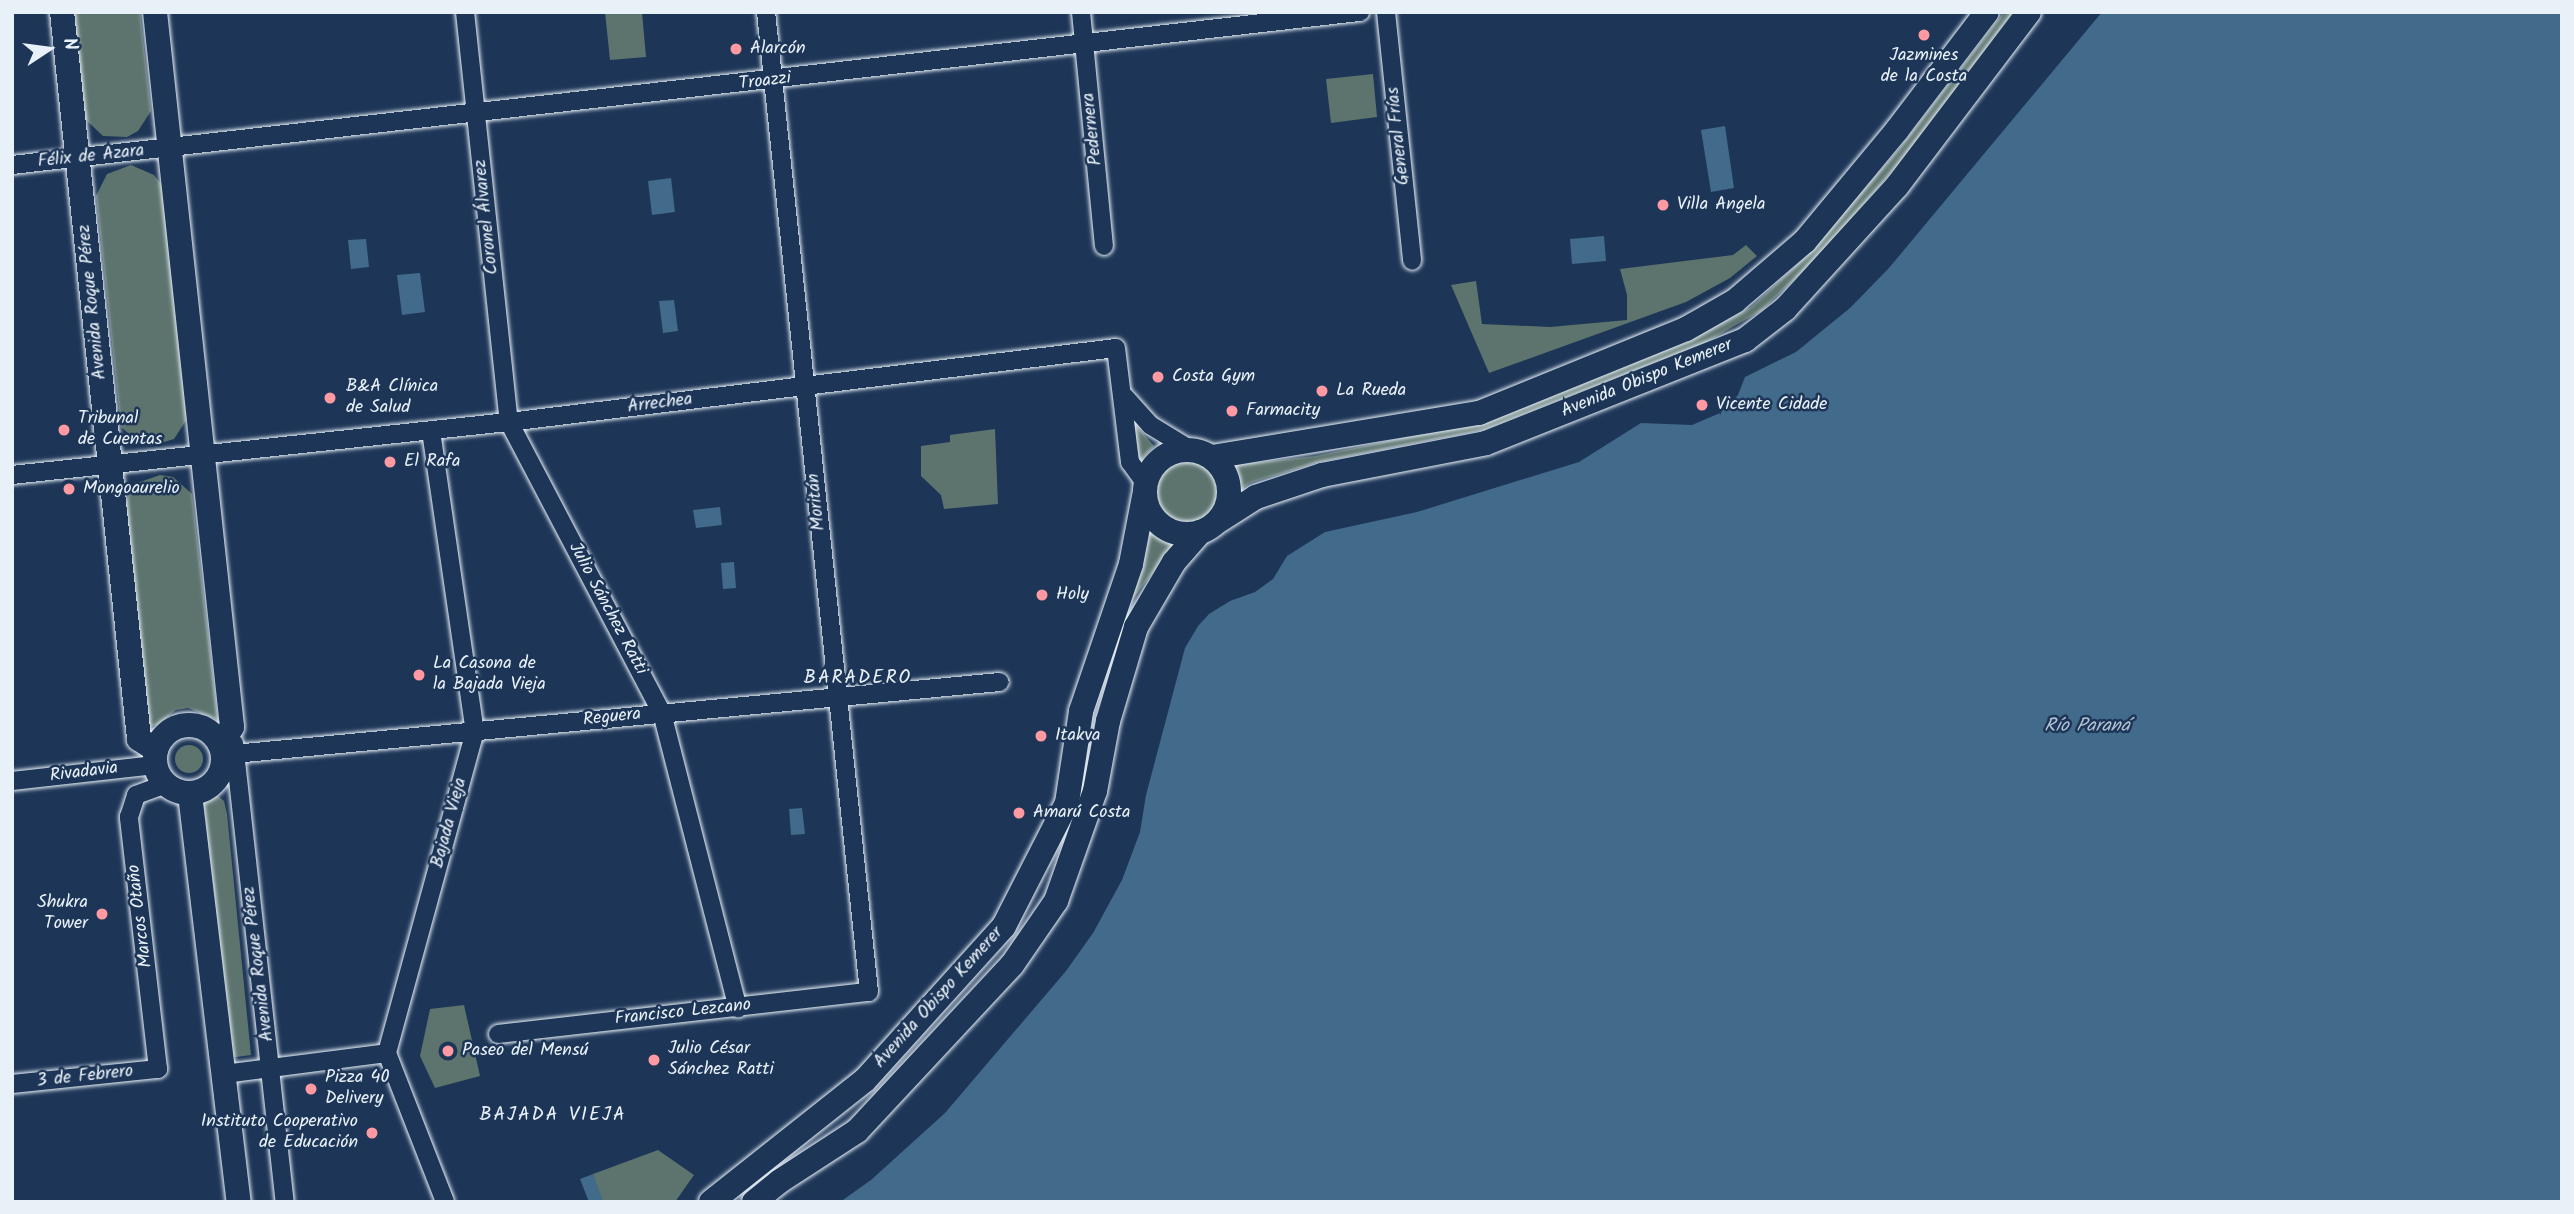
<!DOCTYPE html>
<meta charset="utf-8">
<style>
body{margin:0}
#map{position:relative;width:2574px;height:1214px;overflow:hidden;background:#1d3557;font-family:Kalam,sans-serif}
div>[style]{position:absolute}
.green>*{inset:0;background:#5c736e}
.round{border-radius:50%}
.water>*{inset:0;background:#426a8a}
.roads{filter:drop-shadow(0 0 2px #e8f1f8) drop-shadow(0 0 2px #e8f1f8)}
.minor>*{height:18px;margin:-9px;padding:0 9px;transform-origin:9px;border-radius:9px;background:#1d3557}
.secondary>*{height:24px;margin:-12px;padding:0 12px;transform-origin:12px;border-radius:12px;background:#1d3557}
.secondary>.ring{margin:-12px;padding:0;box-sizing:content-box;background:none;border:24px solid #1d3557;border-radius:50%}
.dots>*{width:19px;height:19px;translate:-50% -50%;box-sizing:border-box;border:4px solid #1d3557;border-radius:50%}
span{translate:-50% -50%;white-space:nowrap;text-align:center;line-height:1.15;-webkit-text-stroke:5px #1d3557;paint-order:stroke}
.poi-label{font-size:18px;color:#e8f1f8}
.left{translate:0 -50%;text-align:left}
.right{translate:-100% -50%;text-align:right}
.street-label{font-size:18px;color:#e8f1f8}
.neighbourhood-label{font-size:19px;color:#e8f1f8;letter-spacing:2px}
.water-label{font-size:19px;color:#aec2d2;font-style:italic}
.frame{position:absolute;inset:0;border:14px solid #e8f1f8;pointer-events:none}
.north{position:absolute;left:14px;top:14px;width:70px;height:70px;-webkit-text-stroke:5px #1d3557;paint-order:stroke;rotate:77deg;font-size:19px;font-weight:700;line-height:28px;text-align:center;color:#e8f1f8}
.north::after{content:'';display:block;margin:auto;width:24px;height:32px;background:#e8f1f8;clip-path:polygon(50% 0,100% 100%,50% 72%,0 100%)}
</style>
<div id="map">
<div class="green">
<div style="clip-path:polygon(73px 12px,140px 12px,151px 111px,138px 131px,127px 137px,103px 136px,85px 119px)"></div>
<div style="clip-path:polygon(605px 12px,642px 12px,646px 57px,610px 60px)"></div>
<div style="clip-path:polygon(2004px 12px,2013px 12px,1904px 158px,1813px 262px,1761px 311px,1704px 343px,1483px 430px,1319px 462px,1250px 483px,1238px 492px,1233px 465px,1315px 456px,1481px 422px,1697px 336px,1751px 307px,1805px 257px,1899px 149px)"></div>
<div style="clip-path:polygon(1373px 74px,1377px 117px,1331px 123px,1326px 79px)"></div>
<div style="clip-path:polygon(131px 165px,154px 175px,162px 185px,187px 419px,174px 439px,151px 446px,139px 443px,121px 427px,96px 196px,107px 174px)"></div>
<div style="clip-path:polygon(1746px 245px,1757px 256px,1730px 278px,1686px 302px,1489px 373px,1451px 285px,1476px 281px,1482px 324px,1550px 327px,1627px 320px,1627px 295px,1620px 269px,1733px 255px)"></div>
<div style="clip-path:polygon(1129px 417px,1154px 446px,1138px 463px)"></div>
<div style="clip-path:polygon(995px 429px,998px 504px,944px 509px,941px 495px,921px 476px,921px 446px,950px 442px,950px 435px)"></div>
<div class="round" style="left:1153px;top:458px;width:68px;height:68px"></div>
<div style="clip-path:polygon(160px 475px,173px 477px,192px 494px,218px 720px,188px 708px,176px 710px,157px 725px,149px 727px,126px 505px,129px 493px,137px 483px)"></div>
<div style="clip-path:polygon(1147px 523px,1163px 537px,1179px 538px,1132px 600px)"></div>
<div class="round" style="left:175px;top:745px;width:28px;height:28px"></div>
<div style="clip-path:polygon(208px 794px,216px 794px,224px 801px,227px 814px,251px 1055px,228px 1058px,199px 804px)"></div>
<div style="clip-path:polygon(464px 1005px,480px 1076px,435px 1088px,420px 1056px,430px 1009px)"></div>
<div style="clip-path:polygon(658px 1150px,694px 1175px,675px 1202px,600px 1202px,593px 1174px)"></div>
</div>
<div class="water">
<div style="clip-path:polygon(2102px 12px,2562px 12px,2562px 1202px,840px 1202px,871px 1180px,945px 1113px,1066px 971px,1093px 933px,1122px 880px,1140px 832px,1146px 795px,1185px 648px,1198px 626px,1209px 614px,1230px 601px,1255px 592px,1273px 579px,1287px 556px,1325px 532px,1417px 512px,1579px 462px,1641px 423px,1692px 425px,1720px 413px,1738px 395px,1745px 377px,1796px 352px,1850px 308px,1889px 268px)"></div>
<div style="clip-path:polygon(1725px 126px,1734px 188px,1711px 192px,1701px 130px)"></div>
<div style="clip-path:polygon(671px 178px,675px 212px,652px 215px,648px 181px)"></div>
<div style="clip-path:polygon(1604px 236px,1606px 261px,1572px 264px,1570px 239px)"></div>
<div style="clip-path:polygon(366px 239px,369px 267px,351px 269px,348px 240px)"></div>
<div style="clip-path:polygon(420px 273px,425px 312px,402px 315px,397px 275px)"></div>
<div style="clip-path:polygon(674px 300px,678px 331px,663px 333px,659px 301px)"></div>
<div style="clip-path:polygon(720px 507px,722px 525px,696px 528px,693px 510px)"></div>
<div style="clip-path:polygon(734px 562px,736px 588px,723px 589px,721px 563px)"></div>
<div style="clip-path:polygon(802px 808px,805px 834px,791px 835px,789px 809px)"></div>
<div style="clip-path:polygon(593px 1174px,603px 1201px,602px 1202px,589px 1202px,580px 1179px)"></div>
</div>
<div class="roads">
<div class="minor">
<div style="left:465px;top:12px;width:412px;rotate:83.9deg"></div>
<div style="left:509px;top:422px;width:329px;rotate:62.3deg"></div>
<div style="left:662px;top:713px;width:305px;rotate:75.6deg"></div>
<div style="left:1081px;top:12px;width:235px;rotate:84.4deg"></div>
<div style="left:1386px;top:12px;width:250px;rotate:84deg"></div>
<div style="left:12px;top:165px;width:1357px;rotate:-6.48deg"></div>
<div style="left:1125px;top:397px;width:38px;rotate:48deg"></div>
<div style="left:1150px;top:425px;width:48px;rotate:31.4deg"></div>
<div style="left:431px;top:431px;width:303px;rotate:81.7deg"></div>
<div style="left:475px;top:731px;width:334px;rotate:105.3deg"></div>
<div style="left:387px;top:1053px;width:160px;rotate:68.7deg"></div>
<div style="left:12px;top:475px;width:500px;rotate:-6.1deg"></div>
<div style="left:509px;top:422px;width:611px;rotate:-6.95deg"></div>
<div style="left:1116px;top:348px;width:115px;rotate:83deg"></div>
<div style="left:1130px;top:462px;width:27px;rotate:54deg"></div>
<div style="left:234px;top:743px;width:462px;rotate:83.7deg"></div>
<div style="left:223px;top:755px;width:780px;rotate:-5.37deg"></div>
<div style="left:12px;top:781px;width:144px;rotate:-6.4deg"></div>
<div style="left:498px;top:1034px;width:373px;rotate:-6.5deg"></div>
<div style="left:869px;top:992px;width:985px;rotate:-96deg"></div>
<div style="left:224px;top:1074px;width:164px;rotate:-7.3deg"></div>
<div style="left:12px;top:1084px;width:147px;rotate:-5.9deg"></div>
<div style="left:158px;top:1069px;width:254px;rotate:-96.6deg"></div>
<div style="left:129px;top:817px;width:23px;rotate:-72deg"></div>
<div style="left:136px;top:795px;width:32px;rotate:-20deg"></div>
</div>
<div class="secondary">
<div style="left:62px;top:12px;width:731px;rotate:83.95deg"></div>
<div style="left:139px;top:739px;width:20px;rotate:33deg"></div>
<div style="left:155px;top:12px;width:719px;rotate:83.85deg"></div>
<div style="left:232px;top:727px;width:21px;rotate:125deg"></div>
<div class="ring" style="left:1145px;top:450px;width:60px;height:60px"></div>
<div style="left:1212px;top:457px;width:271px;rotate:-9.4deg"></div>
<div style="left:1479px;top:413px;width:223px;rotate:-22.1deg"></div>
<div style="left:1686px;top:329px;width:56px;rotate:-29.7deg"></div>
<div style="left:1735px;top:301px;width:92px;rotate:-40.6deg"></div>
<div style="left:1805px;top:241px;width:144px;rotate:-50.3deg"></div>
<div style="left:1897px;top:130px;width:148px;rotate:-52.7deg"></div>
<div style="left:1217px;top:522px;width:46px;rotate:-32.7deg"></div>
<div style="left:1256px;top:497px;width:70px;rotate:-18.4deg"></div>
<div style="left:1322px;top:475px;width:167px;rotate:-11deg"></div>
<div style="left:1486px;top:443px;width:279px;rotate:-21.7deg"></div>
<div style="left:1745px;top:340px;width:51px;rotate:-37.8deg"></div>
<div style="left:1785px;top:309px;width:166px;rotate:-47.7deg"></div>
<div style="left:1897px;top:186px;width:218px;rotate:-52.8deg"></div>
<div class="ring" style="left:155px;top:725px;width:44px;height:44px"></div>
<div style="left:190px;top:794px;width:411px;rotate:83.2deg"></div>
<div style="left:711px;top:1202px;width:196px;rotate:-38.4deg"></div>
<div style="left:865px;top:1080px;width:207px;rotate:-47.9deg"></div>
<div style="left:1004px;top:926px;width:138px;rotate:-62.9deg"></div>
<div style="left:1067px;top:803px;width:93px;rotate:-81.3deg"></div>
<div style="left:1081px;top:711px;width:155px;rotate:-71.2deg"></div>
<div style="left:1131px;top:564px;width:74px;rotate:-79.1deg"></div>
<div style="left:754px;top:1202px;width:33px;rotate:-39deg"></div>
<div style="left:780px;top:1181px;width:92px;rotate:-33deg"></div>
<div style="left:857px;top:1131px;width:227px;rotate:-47deg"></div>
<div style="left:1012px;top:965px;width:78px;rotate:-55.5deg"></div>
<div style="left:1056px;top:901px;width:117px;rotate:-70.5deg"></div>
<div style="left:1095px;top:791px;width:71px;rotate:-79.5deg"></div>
<div style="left:1108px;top:721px;width:98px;rotate:-73.4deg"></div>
<div style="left:1136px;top:627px;width:75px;rotate:-59.7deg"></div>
<div style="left:1174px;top:562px;width:40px;rotate:-49deg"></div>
</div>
</div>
<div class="dots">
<div style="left:1924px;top:35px;background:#ff9aa2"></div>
<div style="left:736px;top:49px;background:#ff9aa2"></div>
<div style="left:1663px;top:205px;background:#ff9aa2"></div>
<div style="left:1158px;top:377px;background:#ff9aa2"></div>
<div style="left:1322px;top:391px;background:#ff9aa2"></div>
<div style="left:330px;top:398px;background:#ff9aa2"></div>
<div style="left:1702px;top:405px;background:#ff9aa2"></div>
<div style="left:1232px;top:411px;background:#ff9aa2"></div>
<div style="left:64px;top:430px;background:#ff9aa2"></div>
<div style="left:390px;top:462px;background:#ff9aa2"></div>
<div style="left:69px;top:489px;background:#ff9aa2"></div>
<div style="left:1042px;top:595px;background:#ff9aa2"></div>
<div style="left:419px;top:675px;background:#ff9aa2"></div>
<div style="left:1041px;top:736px;background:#ff9aa2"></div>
<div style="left:1019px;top:813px;background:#ff9aa2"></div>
<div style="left:102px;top:914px;background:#ff9aa2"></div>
<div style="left:448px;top:1051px;background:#ff9aa2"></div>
<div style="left:654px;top:1060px;background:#ff9aa2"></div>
<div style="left:311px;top:1089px;background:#ff9aa2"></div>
<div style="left:372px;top:1133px;background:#ff9aa2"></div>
</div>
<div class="poi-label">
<span class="left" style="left:750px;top:49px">Alarcón</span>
<span style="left:1924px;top:67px">Jazmines<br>de la Costa</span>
<span class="left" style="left:1677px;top:205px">Villa Angela</span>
<span class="left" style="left:1172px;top:377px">Costa Gym</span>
<span class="left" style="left:346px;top:398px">B&amp;A Clínica<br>de Salud</span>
<span class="left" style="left:1336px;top:391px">La Rueda</span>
<span class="left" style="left:1716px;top:405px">Vicente Cidade</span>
<span class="left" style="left:1246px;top:411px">Farmacity</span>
<span class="left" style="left:78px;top:430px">Tribunal<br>de Cuentas</span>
<span class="left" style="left:404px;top:462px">El Rafa</span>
<span class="left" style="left:83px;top:489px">Mongoaurelio</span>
<span class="left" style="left:1056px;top:595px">Holy</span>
<span class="left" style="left:433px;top:675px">La Casona de<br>la Bajada Vieja</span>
<span class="left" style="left:1055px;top:736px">Itakva</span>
<span class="left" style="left:1033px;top:813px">Amarú Costa</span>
<span class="right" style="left:88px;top:914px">Shukra<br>Tower</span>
<span class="left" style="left:668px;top:1060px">Julio César<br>Sánchez Ratti</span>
<span class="left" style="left:462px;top:1051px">Paseo del Mensú</span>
<span class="left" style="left:325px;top:1089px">Pizza 40<br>Delivery</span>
<span class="right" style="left:358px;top:1133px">Instituto Cooperativo<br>de Educación</span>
</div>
<div class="street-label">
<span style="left:765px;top:82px;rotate:-7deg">Troazzi</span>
<span style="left:1093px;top:129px;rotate:-96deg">Pedernera</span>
<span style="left:1399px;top:136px;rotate:-96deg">General Frías</span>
<span style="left:91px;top:157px;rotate:-6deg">Félix de Azara</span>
<span style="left:487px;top:217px;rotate:-96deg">Coronel Álvarez</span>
<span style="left:93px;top:302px;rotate:-96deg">Avenida Roque Pérez</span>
<span style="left:1647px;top:379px;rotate:-22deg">Avenida Obispo Kemerer</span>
<span style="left:660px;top:404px;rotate:-7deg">Arrechea</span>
<span style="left:817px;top:502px;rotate:-96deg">Moritán</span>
<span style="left:607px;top:609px;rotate:62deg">Julio Sánchez Ratti</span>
<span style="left:612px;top:718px;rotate:-6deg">Reguera</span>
<span style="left:84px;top:773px;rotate:-7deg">Rivadavia</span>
<span style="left:450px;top:823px;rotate:-75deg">Bajada Vieja</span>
<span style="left:141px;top:916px;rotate:-97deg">Marcos Otaño</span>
<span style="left:259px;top:964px;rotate:-97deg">Avenida Roque Pérez</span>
<span style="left:939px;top:998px;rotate:-48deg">Avenida Obispo Kemerer</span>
<span style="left:683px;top:1013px;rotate:-6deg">Francisco Lezcano</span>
<span style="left:85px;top:1077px;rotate:-6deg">3 de Febrero</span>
</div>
<div class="neighbourhood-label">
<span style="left:858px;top:679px">BARADERO</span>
<span style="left:553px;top:1116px">BAJADA VIEJA</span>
</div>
<div class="water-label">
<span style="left:2087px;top:727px">Río Paraná</span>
</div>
<div class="frame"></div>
<div class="north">N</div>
</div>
